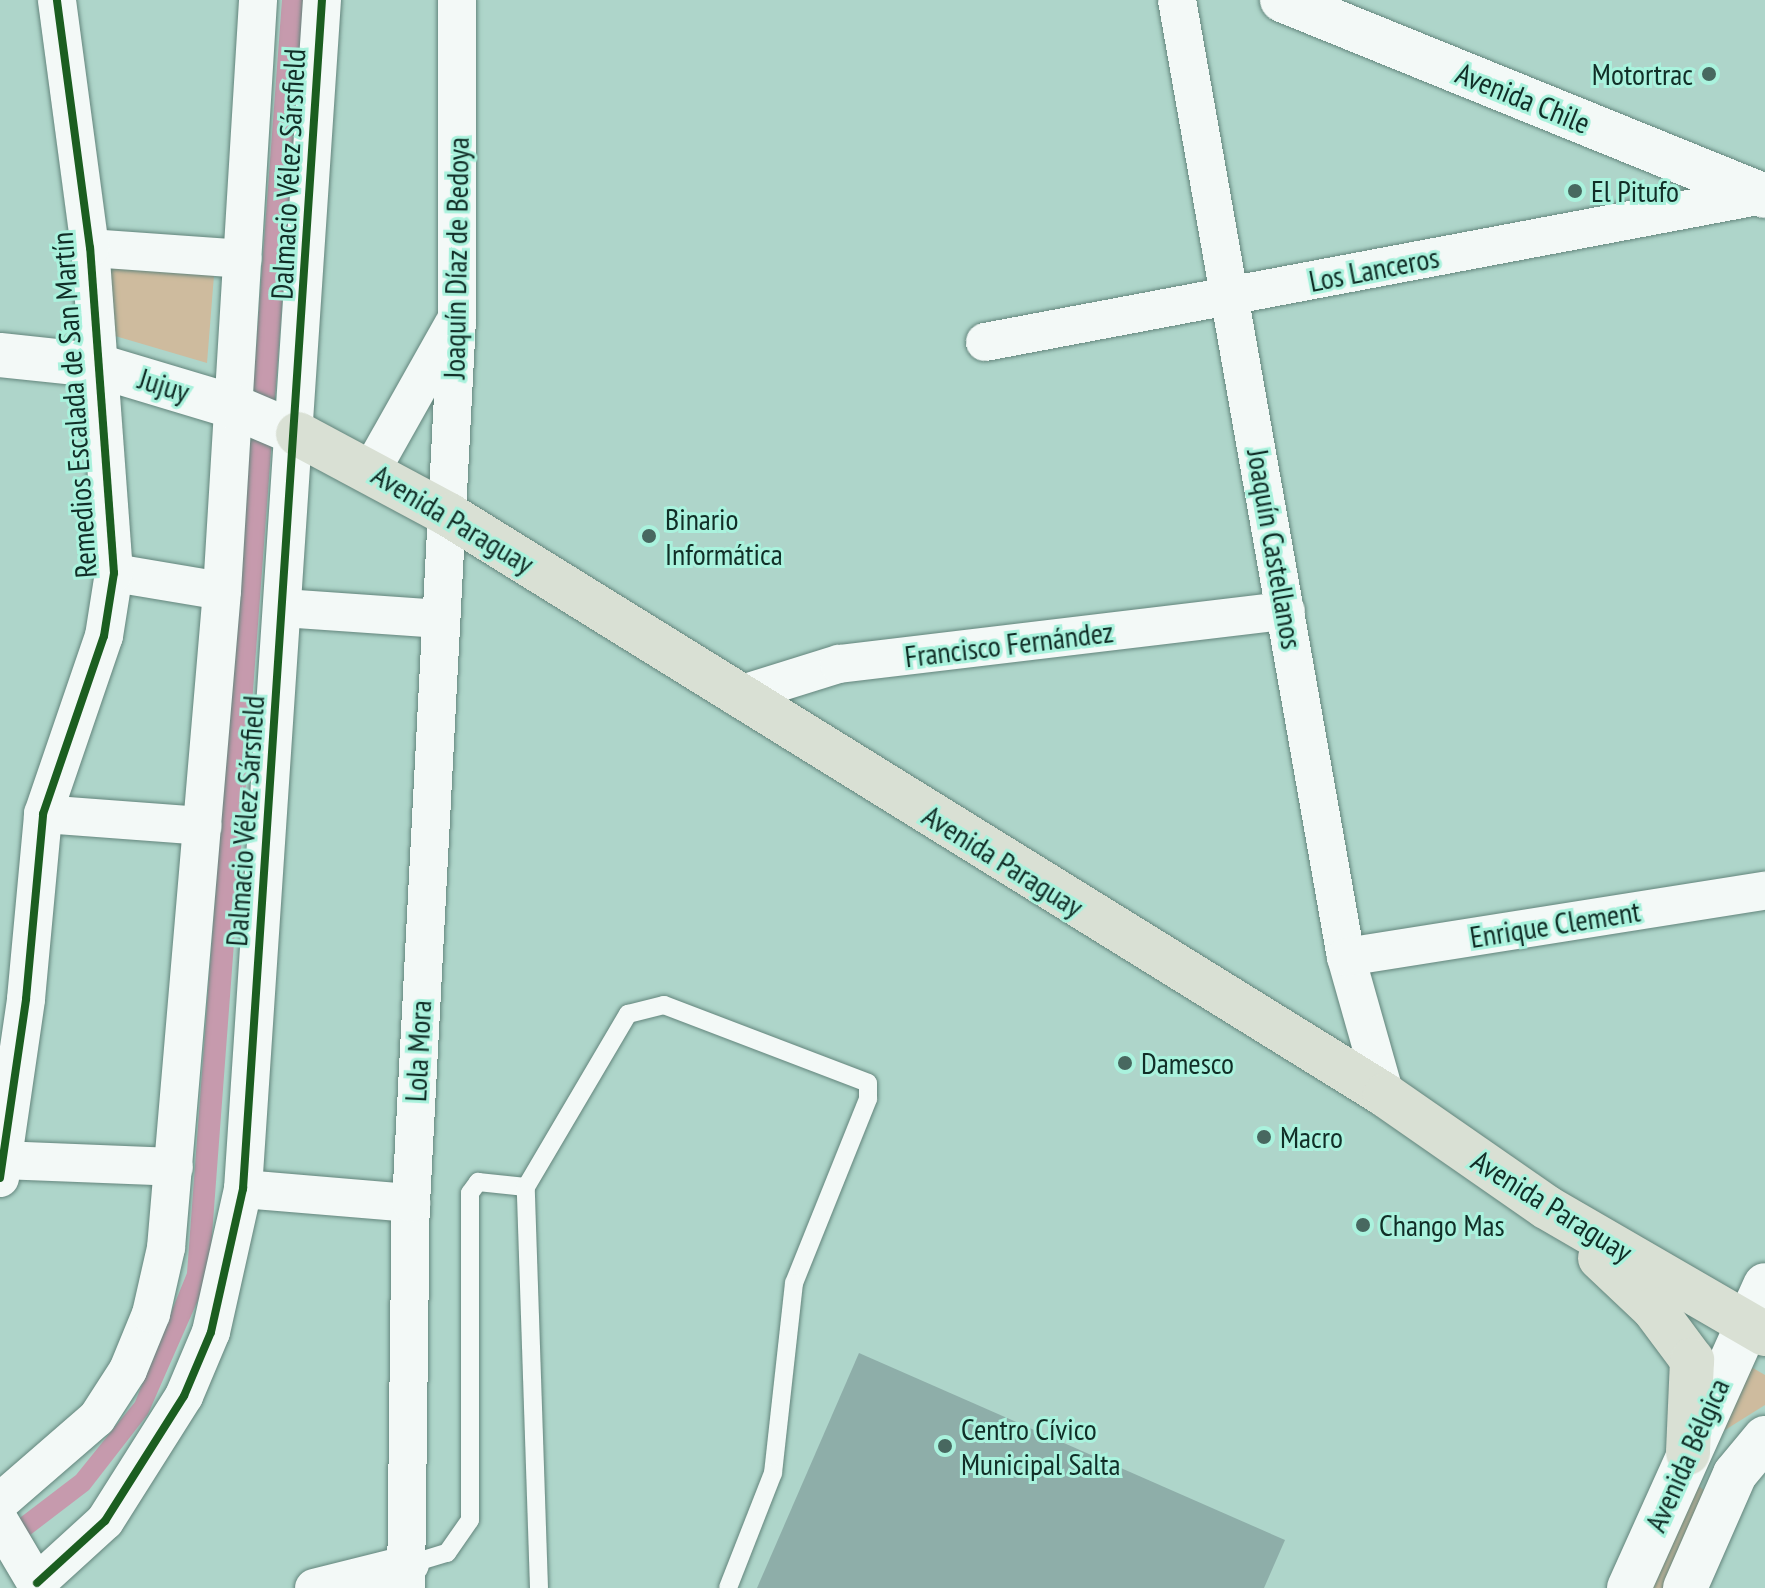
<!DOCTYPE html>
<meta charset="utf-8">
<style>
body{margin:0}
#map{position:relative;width:1765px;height:1588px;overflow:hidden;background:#aed5ca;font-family:"PT Sans Narrow",sans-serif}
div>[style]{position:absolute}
.green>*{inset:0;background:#cebb9e}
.water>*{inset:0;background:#c69aad}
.building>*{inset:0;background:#8eaea9}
.roads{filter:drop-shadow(0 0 2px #63857c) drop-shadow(0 0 2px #63857c)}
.service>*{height:18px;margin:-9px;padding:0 9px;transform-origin:9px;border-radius:9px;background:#f3f9f7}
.minor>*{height:38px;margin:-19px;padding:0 19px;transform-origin:19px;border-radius:19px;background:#f3f9f7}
.secondary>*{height:44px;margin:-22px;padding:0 22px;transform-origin:22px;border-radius:22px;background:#f3f9f7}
.primary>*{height:44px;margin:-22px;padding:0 22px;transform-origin:22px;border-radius:22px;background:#d9e0d4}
.cycleway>*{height:8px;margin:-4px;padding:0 4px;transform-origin:4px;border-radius:4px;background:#1b5e20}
.dots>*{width:22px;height:22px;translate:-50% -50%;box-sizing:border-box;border:4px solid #aaf2dd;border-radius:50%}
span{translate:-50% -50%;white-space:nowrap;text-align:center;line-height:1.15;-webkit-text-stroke:6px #aaf2dd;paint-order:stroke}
.poi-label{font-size:30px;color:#112e27}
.right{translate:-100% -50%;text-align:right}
.left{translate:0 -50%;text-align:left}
.street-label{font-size:30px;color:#112e27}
</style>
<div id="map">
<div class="green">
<div style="clip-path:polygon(102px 266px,214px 275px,207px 363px,105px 333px)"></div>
<div style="clip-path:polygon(1746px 1364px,1765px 1375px,1765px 1405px,1717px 1435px)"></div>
<div style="clip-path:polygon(1700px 1487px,1706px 1492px,1670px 1588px,1646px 1588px,1689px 1490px)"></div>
</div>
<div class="water">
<div style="clip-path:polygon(282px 0,305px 0,209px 1275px,148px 1414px,89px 1490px,0 1558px,0 1533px,76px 1475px,135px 1402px,187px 1273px)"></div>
</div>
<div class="building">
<div style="clip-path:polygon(859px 1353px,1285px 1540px,1264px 1588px,757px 1588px)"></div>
</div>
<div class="roads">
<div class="service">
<div style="left:410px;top:1564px;width:39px;rotate:-17deg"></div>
<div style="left:447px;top:1553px;width:40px;rotate:-55.1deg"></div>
<div style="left:470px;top:1520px;width:327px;rotate:-90deg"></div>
<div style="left:470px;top:1193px;width:14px;rotate:-54deg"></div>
<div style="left:478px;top:1182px;width:48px;rotate:5.9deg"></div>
<div style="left:539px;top:1588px;width:401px;rotate:-91.9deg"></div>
<div style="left:526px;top:1187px;width:201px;rotate:-59.5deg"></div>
<div style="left:628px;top:1014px;width:37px;rotate:-14deg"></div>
<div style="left:664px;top:1005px;width:218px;rotate:20.9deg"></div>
<div style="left:868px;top:1083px;width:16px;rotate:90deg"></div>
<div style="left:868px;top:1099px;width:198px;rotate:111.9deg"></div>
<div style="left:794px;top:1283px;width:191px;rotate:96.3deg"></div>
<div style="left:773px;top:1473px;width:123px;rotate:111.4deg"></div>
</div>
<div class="minor">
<div style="left:1177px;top:0;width:972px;rotate:79.99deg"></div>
<div style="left:1346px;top:957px;width:143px;rotate:74.2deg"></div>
<div style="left:90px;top:248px;width:153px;rotate:4.1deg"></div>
<div style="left:985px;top:342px;width:792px;rotate:-10.7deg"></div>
<div style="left:372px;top:469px;width:165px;rotate:-60.6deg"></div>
<div style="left:114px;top:573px;width:109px;rotate:9.5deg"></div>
<div style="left:284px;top:608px;width:156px;rotate:4deg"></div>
<div style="left:736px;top:696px;width:108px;rotate:-17.3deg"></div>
<div style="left:839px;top:664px;width:450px;rotate:-6.8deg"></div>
<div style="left:43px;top:814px;width:160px;rotate:4.3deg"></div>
<div style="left:1346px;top:957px;width:424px;rotate:-9deg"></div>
<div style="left:3px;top:1160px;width:171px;rotate:2.3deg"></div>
<div style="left:0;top:1178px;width:181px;rotate:-81.7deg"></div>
<div style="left:26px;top:999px;width:186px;rotate:-84.7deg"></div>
<div style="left:43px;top:814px;width:188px;rotate:-71.1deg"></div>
<div style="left:104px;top:636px;width:64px;rotate:-81deg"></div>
<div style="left:114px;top:573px;width:326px;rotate:-94.2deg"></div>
<div style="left:90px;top:248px;width:250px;rotate:-97.6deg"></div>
<div style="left:243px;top:1189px;width:169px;rotate:4.8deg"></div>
<div style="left:0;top:1502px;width:128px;rotate:-40.9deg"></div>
<div style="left:97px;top:1418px;width:57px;rotate:-57.1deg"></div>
<div style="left:128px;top:1370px;width:61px;rotate:-67.7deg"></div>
<div style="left:151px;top:1314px;width:68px;rotate:-77.2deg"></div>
<div style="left:166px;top:1248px;width:659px;rotate:-85.13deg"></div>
<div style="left:222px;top:591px;width:592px;rotate:-86.51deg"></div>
<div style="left:0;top:1522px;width:77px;rotate:59.4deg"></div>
<div style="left:37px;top:1583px;width:92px;rotate:-42.4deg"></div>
<div style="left:105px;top:1521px;width:148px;rotate:-57.7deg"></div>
<div style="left:184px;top:1396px;width:69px;rotate:-67.1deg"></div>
<div style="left:211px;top:1332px;width:147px;rotate:-77.4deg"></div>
<div style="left:243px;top:1189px;width:1192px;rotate:-86.2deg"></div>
<div style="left:314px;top:1588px;width:99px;rotate:-14deg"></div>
<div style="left:406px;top:1588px;width:385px;rotate:-89.3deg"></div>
<div style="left:411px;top:1203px;width:885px;rotate:-87.02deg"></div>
<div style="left:457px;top:319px;width:319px;rotate:-90deg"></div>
</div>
<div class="secondary">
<div style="left:1282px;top:0;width:521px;rotate:22.09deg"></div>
<div style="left:0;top:355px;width:96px;rotate:6deg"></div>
<div style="left:95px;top:365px;width:143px;rotate:16.7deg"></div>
<div style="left:232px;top:406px;width:72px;rotate:23deg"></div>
<div style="left:1629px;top:1588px;width:332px;rotate:-65.8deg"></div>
<div style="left:1685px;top:1588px;width:124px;rotate:-66.3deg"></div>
<div style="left:1735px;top:1474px;width:47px;rotate:-50.2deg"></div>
</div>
<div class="primary">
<div style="left:298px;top:434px;width:171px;rotate:28.2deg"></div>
<div style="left:449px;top:515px;width:1101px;rotate:31.78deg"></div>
<div style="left:1385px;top:1095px;width:196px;rotate:34.8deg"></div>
<div style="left:1546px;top:1207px;width:253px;rotate:30.1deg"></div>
<div style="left:1600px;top:1258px;width:74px;rotate:43.4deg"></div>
<div style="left:1654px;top:1309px;width:64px;rotate:53.3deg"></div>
<div style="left:1692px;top:1360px;width:93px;rotate:92.5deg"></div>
</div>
</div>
<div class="cycleway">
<div style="left:0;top:1178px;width:181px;rotate:-81.7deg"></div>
<div style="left:26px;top:999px;width:186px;rotate:-84.7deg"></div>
<div style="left:43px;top:814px;width:188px;rotate:-71.1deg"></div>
<div style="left:104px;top:636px;width:64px;rotate:-81deg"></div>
<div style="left:114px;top:573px;width:326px;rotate:-94.2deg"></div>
<div style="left:90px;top:248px;width:250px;rotate:-97.6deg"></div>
<div style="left:37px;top:1583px;width:92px;rotate:-42.4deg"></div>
<div style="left:105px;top:1521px;width:148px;rotate:-57.7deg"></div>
<div style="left:184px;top:1396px;width:69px;rotate:-67.1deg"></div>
<div style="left:211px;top:1332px;width:147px;rotate:-77.4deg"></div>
<div style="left:243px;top:1189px;width:1192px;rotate:-86.2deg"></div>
</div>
<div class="dots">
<div style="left:1709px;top:74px;background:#486860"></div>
<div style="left:1575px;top:191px;background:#486860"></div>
<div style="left:649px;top:536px;background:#486860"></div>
<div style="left:1125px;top:1063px;background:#486860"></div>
<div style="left:1264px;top:1137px;background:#486860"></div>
<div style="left:1363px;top:1225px;background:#486860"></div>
<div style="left:945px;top:1446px;background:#486860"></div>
</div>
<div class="poi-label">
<span class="right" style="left:1693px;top:74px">Motortrac</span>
<span class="left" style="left:1591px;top:191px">El Pitufo</span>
<span class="left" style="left:665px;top:536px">Binario<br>Informática</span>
<span class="left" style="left:1141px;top:1063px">Damesco</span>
<span class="left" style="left:1280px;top:1137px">Macro</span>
<span class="left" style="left:1379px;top:1225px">Chango Mas</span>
<span class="left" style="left:961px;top:1446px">Centro Cívico<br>Municipal Salta</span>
</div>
<div class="street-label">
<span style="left:1523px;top:98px;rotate:22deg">Avenida Chile</span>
<span style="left:288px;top:174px;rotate:-87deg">Dalmacio Vélez Sársfield</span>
<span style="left:456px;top:258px;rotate:-89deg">Joaquín Díaz de Bedoya</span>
<span style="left:1374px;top:269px;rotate:-11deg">Los Lanceros</span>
<span style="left:164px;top:385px;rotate:17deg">Jujuy</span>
<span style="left:74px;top:405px;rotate:-94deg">Remedios Escalada de San Martín</span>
<span style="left:453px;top:519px;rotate:31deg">Avenida Paraguay</span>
<span style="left:1275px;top:549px;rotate:80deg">Joaquín Castellanos</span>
<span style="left:1009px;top:644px;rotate:-7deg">Francisco Fernández</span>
<span style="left:245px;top:821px;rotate:-86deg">Dalmacio Vélez Sársfield</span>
<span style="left:1003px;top:861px;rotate:32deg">Avenida Paraguay</span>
<span style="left:1555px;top:924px;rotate:-9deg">Enrique Clement</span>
<span style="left:418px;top:1051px;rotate:-87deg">Lola Mora</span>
<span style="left:1552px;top:1206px;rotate:32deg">Avenida Paraguay</span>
<span style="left:1687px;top:1455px;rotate:-66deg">Avenida Bélgica</span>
</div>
</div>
